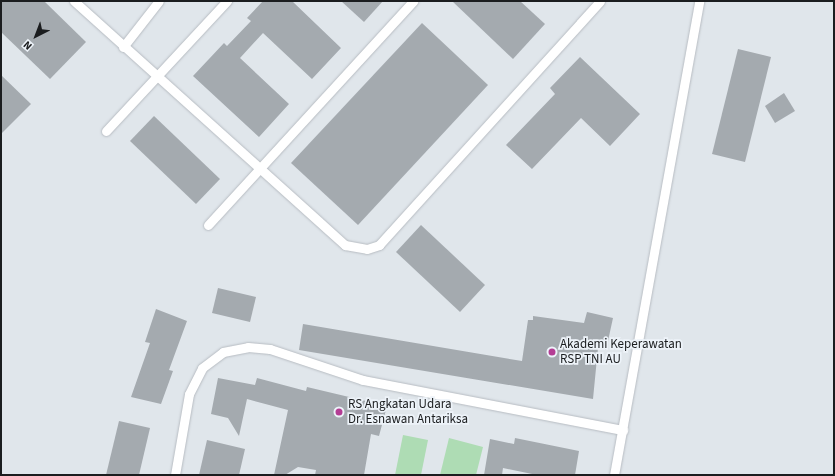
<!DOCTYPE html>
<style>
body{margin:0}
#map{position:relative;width:835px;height:476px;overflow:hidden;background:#e0e6eb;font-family:"Source Sans 3",sans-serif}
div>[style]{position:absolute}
.green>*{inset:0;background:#aedcb4}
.building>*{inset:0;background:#a4aaaf}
.roads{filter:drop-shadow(0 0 1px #b7bcc2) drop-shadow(0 0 1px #b7bcc2)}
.service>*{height:9px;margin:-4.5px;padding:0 4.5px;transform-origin:4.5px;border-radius:4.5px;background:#fff}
.dots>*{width:11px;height:11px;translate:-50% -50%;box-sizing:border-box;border:2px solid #edf3f9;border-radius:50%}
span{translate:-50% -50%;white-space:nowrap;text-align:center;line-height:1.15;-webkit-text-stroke:3.5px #edf3f9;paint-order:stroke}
.poi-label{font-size:13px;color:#1b1d1f}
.left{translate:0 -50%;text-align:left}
.frame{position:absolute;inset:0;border:2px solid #1b1d1f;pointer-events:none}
.north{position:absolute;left:16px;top:16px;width:40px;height:40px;-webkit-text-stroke:3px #edf3f9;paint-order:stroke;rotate:222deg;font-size:11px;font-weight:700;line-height:16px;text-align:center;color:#1b1d1f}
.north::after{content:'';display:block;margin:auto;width:14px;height:18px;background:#1b1d1f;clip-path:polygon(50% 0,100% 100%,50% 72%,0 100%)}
</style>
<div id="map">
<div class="green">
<div style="clip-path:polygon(403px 435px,428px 440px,421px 475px,395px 475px)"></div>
<div style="clip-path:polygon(449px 438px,483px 447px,476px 475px,440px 475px)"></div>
</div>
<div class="building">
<div style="clip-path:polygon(1px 1px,44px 1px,86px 42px,50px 79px,1px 32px)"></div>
<div style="clip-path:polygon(263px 1px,292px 1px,341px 48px,312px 79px,263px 33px,240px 58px,289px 104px,259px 137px,193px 76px,224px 43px,227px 46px,251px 21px,247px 18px)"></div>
<div style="clip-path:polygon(341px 1px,383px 1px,364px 22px)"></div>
<div style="clip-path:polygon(452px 1px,520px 1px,545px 24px,513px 59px)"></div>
<div style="clip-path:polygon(422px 23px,488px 85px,358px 225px,291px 163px)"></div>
<div style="clip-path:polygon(738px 49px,771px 57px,745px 162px,712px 154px)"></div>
<div style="clip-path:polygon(580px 57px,640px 114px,610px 146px,581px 118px,532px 169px,506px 145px,555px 94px,550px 88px)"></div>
<div style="clip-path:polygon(1px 75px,31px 104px,1px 134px)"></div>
<div style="clip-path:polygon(784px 93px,795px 111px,775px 123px,765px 106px)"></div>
<div style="clip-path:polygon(154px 116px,220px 179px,196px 204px,130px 141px)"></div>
<div style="clip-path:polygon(421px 225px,485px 285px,460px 312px,396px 252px)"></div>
<div style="clip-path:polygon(218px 288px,256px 297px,250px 322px,212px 313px)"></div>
<div style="clip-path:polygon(156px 309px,187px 321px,169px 370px,173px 371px,161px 404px,131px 397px,150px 343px,145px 342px)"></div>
<div style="clip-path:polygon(587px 312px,613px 318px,606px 350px,598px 348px,593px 399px,299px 350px,303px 324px,522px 361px,528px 320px,533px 320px,533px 316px,584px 323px)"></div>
<div style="clip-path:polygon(218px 378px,255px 385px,257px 378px,306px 391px,307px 387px,387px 406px,379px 436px,371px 434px,364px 475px,315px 475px,316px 470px,298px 467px,285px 475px,274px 475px,288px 410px,247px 399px,239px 436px,228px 418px,211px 414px)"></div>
<div style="clip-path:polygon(119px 421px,150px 428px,139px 475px,106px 475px)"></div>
<div style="clip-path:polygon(515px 438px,579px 451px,575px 475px,537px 475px,503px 468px,502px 475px,484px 475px,490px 439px,514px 444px)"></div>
<div style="clip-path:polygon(207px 440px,245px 449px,239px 475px,199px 475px)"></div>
</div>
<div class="roads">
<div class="service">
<div style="left:74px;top:1px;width:365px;rotate:42deg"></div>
<div style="left:345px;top:245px;width:22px;rotate:10deg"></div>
<div style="left:367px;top:249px;width:13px;rotate:-18deg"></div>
<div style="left:379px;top:245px;width:329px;rotate:-47.8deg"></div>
<div style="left:123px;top:47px;width:58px;rotate:-52deg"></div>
<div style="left:106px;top:131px;width:178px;rotate:-47.1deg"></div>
<div style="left:208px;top:225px;width:304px;rotate:-47.5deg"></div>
<div style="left:175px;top:475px;width:82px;rotate:-80.2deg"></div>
<div style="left:189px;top:394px;width:29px;rotate:-63deg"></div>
<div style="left:202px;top:368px;width:26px;rotate:-37deg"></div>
<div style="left:223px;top:352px;width:25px;rotate:-11deg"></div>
<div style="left:248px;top:347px;width:22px;rotate:5deg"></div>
<div style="left:270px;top:349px;width:98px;rotate:18.4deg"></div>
<div style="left:363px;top:380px;width:265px;rotate:10.9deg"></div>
<div style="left:614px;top:475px;width:482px;rotate:-79.8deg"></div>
</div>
</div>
<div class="dots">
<div style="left:552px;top:352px;background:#b43d94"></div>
<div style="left:339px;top:412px;background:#b43d94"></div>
</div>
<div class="poi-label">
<span class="left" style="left:560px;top:352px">Akademi Keperawatan<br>RSP TNI AU</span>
<span class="left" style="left:348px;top:412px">RS Angkatan Udara<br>Dr. Esnawan Antariksa</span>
</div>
<div class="frame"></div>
<div class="north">N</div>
</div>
